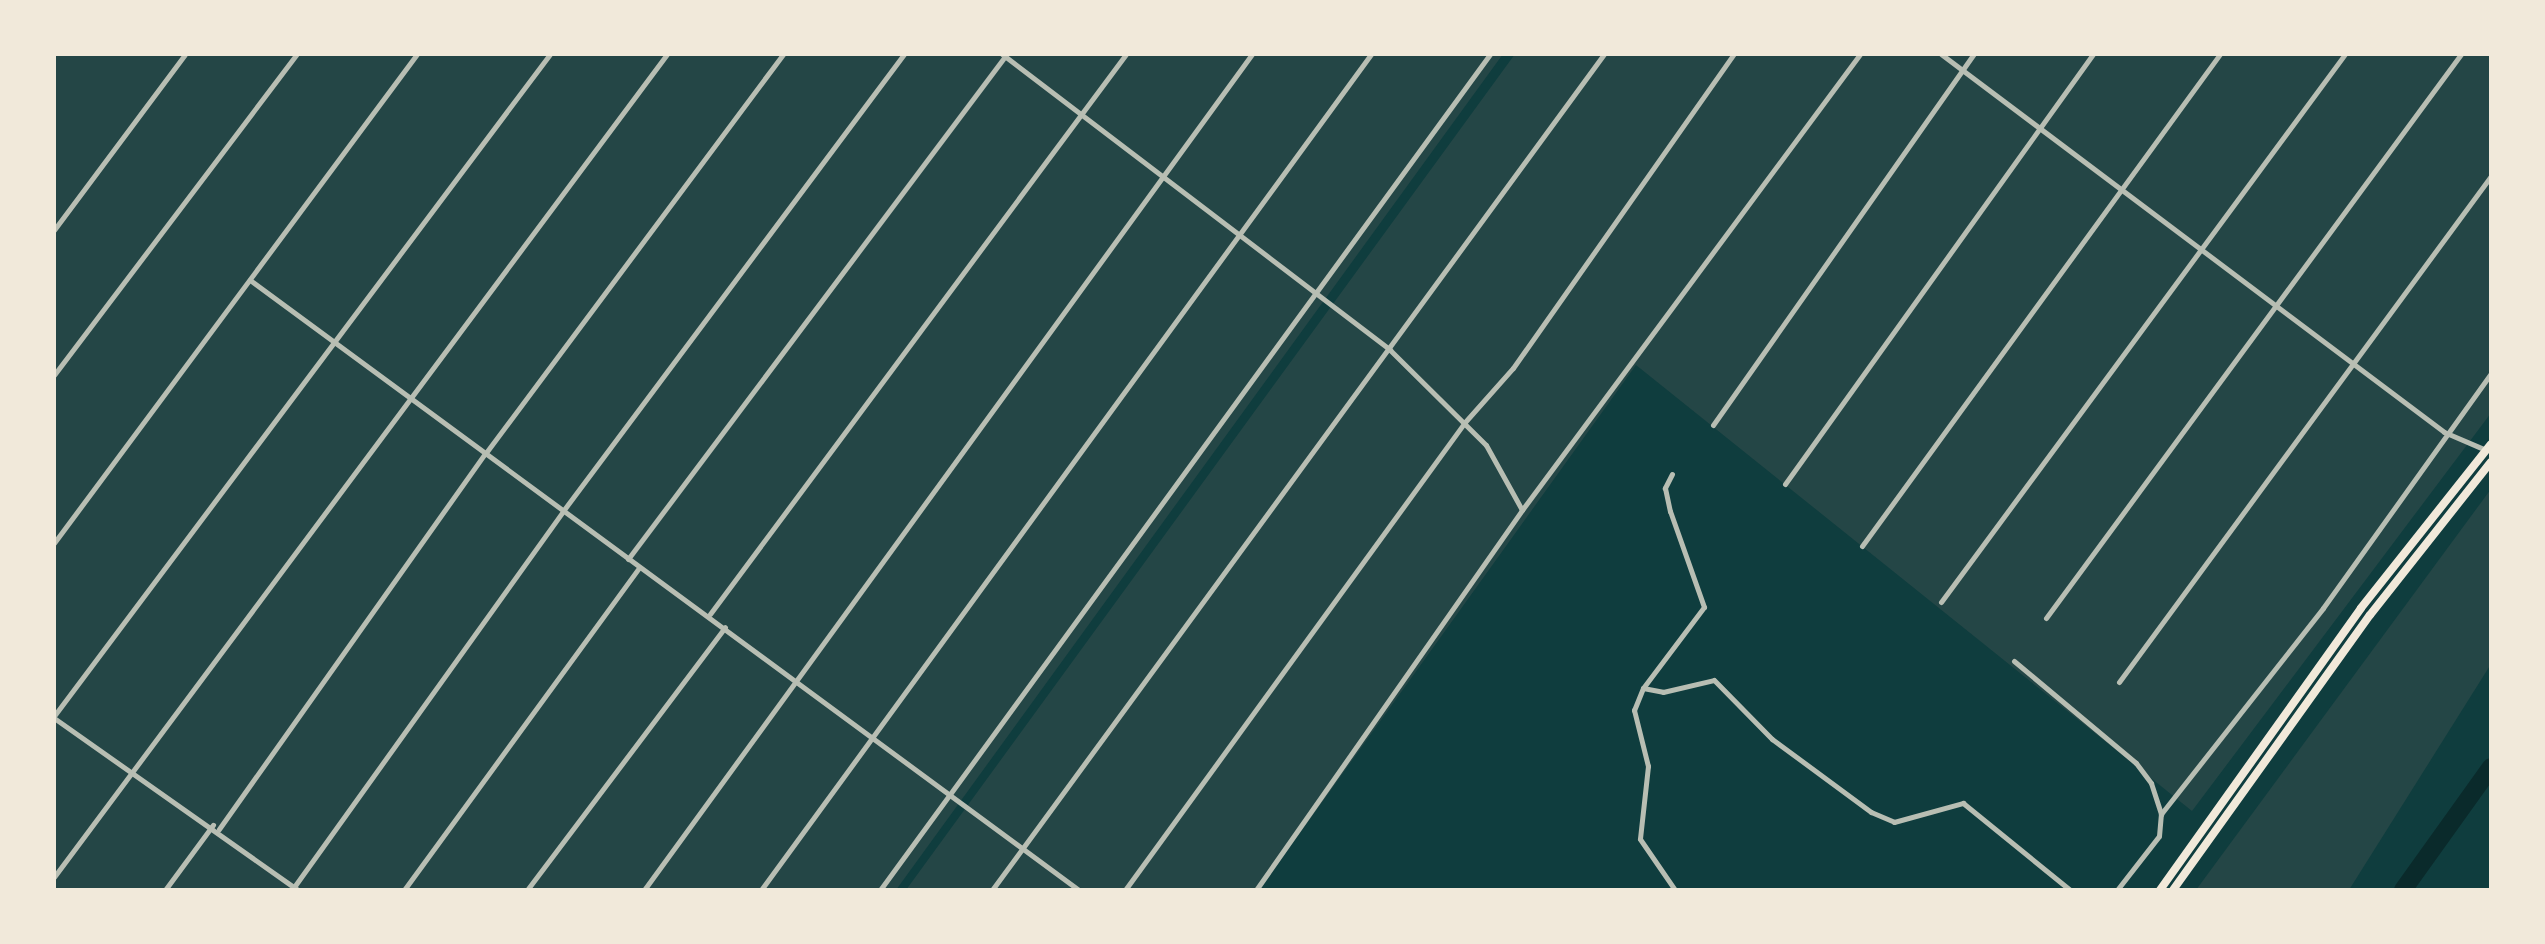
<!DOCTYPE html>
<style>
body{margin:0}
#map{position:relative;width:2545px;height:944px;overflow:hidden;background:#0f3d3e;font-family:"PT Serif",serif}
div>[style]{position:absolute}
.green>*{inset:0;background:#244646}
.river>*{height:18px;margin:-9px;padding:0 9px;transform-origin:9px;border-radius:9px;background:#0a2a2b}
.minor>*{height:5px;margin:-2.5px;padding:0 2.5px;transform-origin:2.5px;border-radius:2.5px;background:#b8beb3}
.primary>*{height:8px;margin:-4px;padding:0 4px;transform-origin:4px;border-radius:4px;background:#f1e9da}
span{translate:-50% -50%;white-space:nowrap;text-align:center;line-height:1.15;-webkit-text-stroke:5px #f1e9da;paint-order:stroke}
.frame{position:absolute;inset:0;border:56px solid #f1e9da;pointer-events:none}
</style>
<div id="map">
<div class="green">
<div style="clip-path:polygon(54px 54px,1503px 54px,896px 890px,54px 890px)"></div>
<div style="clip-path:polygon(1515px 54px,2491px 54px,2491px 413px,2192px 811px,1636px 365px,1259px 890px,906px 890px)"></div>
<div style="clip-path:polygon(2491px 489px,2491px 664px,2349px 890px,2196px 890px)"></div>
</div>
<div class="river">
<div style="left:2403px;top:890px;width:151px;rotate:-54.4deg"></div>
</div>
<div class="minor">
<div style="left:1002px;top:54px;width:488px;rotate:37.3deg"></div>
<div style="left:1390px;top:350px;width:135px;rotate:44.7deg"></div>
<div style="left:1486px;top:445px;width:74px;rotate:61deg"></div>
<div style="left:1941px;top:54px;width:629px;rotate:36.92deg"></div>
<div style="left:2444px;top:432px;width:46px;rotate:23.2deg"></div>
<div style="left:54px;top:230px;width:219px;rotate:-53.3deg"></div>
<div style="left:250px;top:280px;width:1029px;rotate:36.35deg"></div>
<div style="left:54px;top:375px;width:403px;rotate:-52.9deg"></div>
<div style="left:1713px;top:425px;width:454px;rotate:-54.9deg"></div>
<div style="left:1672px;top:474px;width:16px;rotate:117deg"></div>
<div style="left:1665px;top:488px;width:24px;rotate:78deg"></div>
<div style="left:1670px;top:511px;width:102px;rotate:70.5deg"></div>
<div style="left:1704px;top:607px;width:101px;rotate:127deg"></div>
<div style="left:1643px;top:688px;width:24px;rotate:112deg"></div>
<div style="left:1634px;top:710px;width:58px;rotate:76deg"></div>
<div style="left:1648px;top:766px;width:73px;rotate:96.3deg"></div>
<div style="left:1640px;top:839px;width:62px;rotate:55.5deg"></div>
<div style="left:1785px;top:484px;width:529px;rotate:-54.39deg"></div>
<div style="left:54px;top:543px;width:609px;rotate:-53.41deg"></div>
<div style="left:1862px;top:546px;width:608px;rotate:-53.96deg"></div>
<div style="left:628px;top:559px;width:630px;rotate:-53.13deg"></div>
<div style="left:1941px;top:602px;width:681px;rotate:-53.6deg"></div>
<div style="left:710px;top:614px;width:698px;rotate:-53.39deg"></div>
<div style="left:2046px;top:618px;width:700px;rotate:-53.65deg"></div>
<div style="left:2014px;top:661px;width:159px;rotate:39.9deg"></div>
<div style="left:2136px;top:763px;width:25px;rotate:53deg"></div>
<div style="left:2151px;top:783px;width:33px;rotate:72deg"></div>
<div style="left:2119px;top:682px;width:628px;rotate:-53.68deg"></div>
<div style="left:1643px;top:688px;width:20px;rotate:11deg"></div>
<div style="left:1663px;top:692px;width:52px;rotate:-13.2deg"></div>
<div style="left:1714px;top:680px;width:83px;rotate:45.5deg"></div>
<div style="left:1772px;top:739px;width:123px;rotate:36.4deg"></div>
<div style="left:1871px;top:812px;width:25px;rotate:23deg"></div>
<div style="left:1894px;top:822px;width:72px;rotate:-15.4deg"></div>
<div style="left:1963px;top:803px;width:138px;rotate:39.1deg"></div>
<div style="left:54px;top:716px;width:827px;rotate:-53.16deg"></div>
<div style="left:54px;top:718px;width:299px;rotate:35.2deg"></div>
<div style="left:219px;top:829px;width:460px;rotate:-54.7deg"></div>
<div style="left:485px;top:454px;width:499px;rotate:-53.3deg"></div>
<div style="left:54px;top:877px;width:1026px;rotate:-53.32deg"></div>
<div style="left:294px;top:887px;width:462px;rotate:-54.4deg"></div>
<div style="left:563px;top:511px;width:570px;rotate:-53.27deg"></div>
<div style="left:165px;top:890px;width:81px;rotate:-53.6deg"></div>
<div style="left:404px;top:890px;width:399px;rotate:-53.9deg"></div>
<div style="left:527px;top:890px;width:329px;rotate:-53deg"></div>
<div style="left:644px;top:890px;width:1034px;rotate:-53.97deg"></div>
<div style="left:761px;top:890px;width:1035px;rotate:-53.88deg"></div>
<div style="left:880px;top:890px;width:1035px;rotate:-53.88deg"></div>
<div style="left:992px;top:890px;width:1036px;rotate:-53.79deg"></div>
<div style="left:1125px;top:890px;width:578px;rotate:-54deg"></div>
<div style="left:1465px;top:422px;width:72px;rotate:-48.4deg"></div>
<div style="left:1513px;top:368px;width:384px;rotate:-54.9deg"></div>
<div style="left:1256px;top:890px;width:464px;rotate:-55deg"></div>
<div style="left:1522px;top:510px;width:568px;rotate:-53.45deg"></div>
<div style="left:2117px;top:890px;width:68px;rotate:-52.1deg"></div>
<div style="left:2159px;top:836px;width:22px;rotate:-85deg"></div>
<div style="left:2161px;top:814px;width:262px;rotate:-51.8deg"></div>
<div style="left:2323px;top:608px;width:289px;rotate:-54.4deg"></div>
</div>
<div class="primary">
<div style="left:2160px;top:890px;width:346px;rotate:-54.5deg"></div>
<div style="left:2361px;top:608px;width:209px;rotate:-51.6deg"></div>
<div style="left:2173px;top:890px;width:338px;rotate:-54.4deg"></div>
<div style="left:2370px;top:615px;width:195px;rotate:-51.7deg"></div>
</div>
<div class="frame"></div>
</div>
